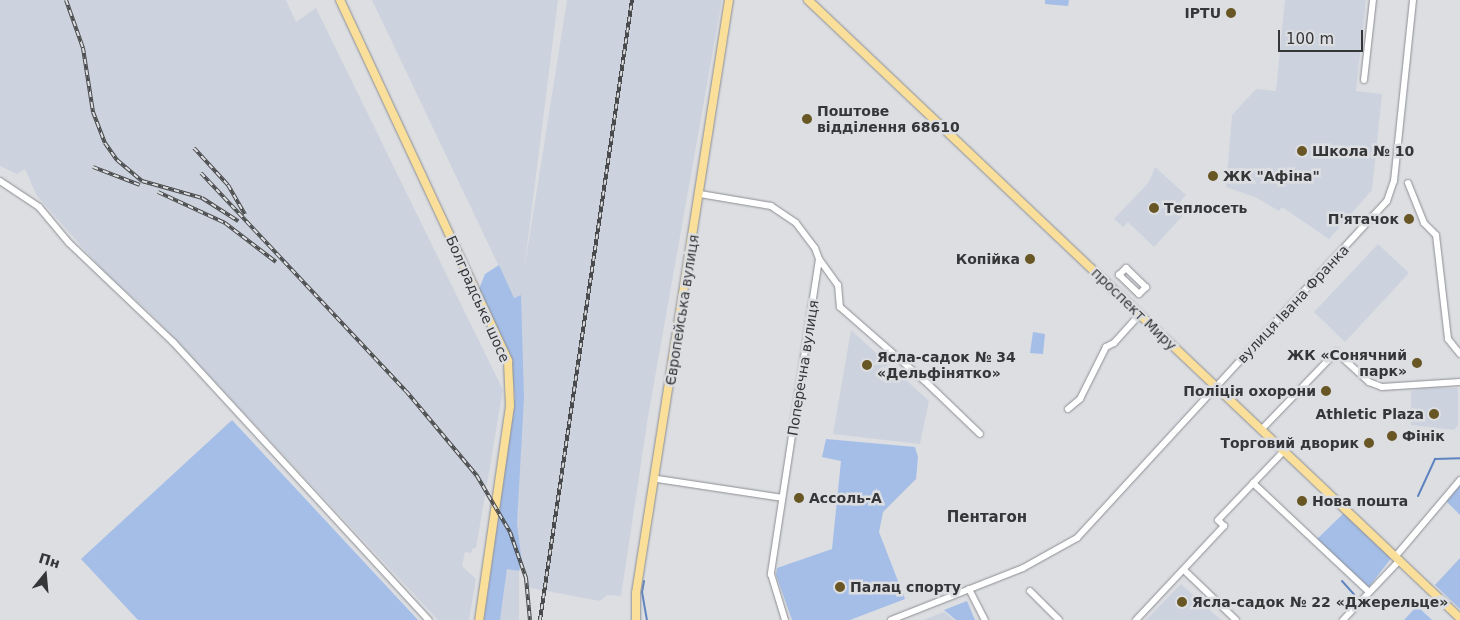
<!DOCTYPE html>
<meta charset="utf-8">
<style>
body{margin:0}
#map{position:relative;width:1460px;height:620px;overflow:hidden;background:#dcdee2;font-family:"DejaVu Sans",sans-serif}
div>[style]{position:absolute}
.built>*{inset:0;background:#cdd3de}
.green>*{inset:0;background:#a5bee7}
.stream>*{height:2px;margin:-1px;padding:0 1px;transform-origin:1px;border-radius:1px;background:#5f84c0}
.roads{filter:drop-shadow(0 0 1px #8c8e92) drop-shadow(0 0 1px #8c8e92)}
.minor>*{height:6px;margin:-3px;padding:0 3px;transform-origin:3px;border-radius:3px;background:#fff}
.major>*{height:8px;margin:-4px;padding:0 4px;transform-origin:4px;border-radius:4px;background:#f9df99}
.rail>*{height:4px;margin-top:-2px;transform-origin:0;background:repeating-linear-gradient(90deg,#dcdee2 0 5.5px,#494a4b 0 11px);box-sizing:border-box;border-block:1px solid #494a4b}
.dots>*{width:14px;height:14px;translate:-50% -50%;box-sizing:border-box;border:2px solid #dcdee2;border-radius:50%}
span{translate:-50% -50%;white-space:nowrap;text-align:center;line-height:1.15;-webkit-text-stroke:5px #dcdee2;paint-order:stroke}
.poi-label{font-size:14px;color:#353637;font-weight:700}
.right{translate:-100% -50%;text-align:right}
.left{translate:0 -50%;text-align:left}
.street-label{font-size:14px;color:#353637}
.neighbourhood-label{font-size:15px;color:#353637;font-weight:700}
.north{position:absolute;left:20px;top:550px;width:50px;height:50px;-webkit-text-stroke:4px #dcdee2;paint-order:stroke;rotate:17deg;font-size:14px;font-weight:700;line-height:20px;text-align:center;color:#353637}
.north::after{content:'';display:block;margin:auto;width:18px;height:22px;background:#353637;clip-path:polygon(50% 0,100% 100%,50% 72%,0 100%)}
.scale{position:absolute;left:1278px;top:30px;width:85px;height:22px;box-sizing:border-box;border:2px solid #353637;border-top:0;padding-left:6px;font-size:15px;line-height:18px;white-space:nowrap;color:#353637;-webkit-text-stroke:4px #dcdee2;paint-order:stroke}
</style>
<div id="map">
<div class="built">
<div style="clip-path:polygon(0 0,286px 0,296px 22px,316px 8px,503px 390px,476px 548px,473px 548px,471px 553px,465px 552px,462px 566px,476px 579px,469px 620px,438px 620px,151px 314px,105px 273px,37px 196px,25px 169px,17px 174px,0 166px)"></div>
<div style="clip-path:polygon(372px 0,558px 0,524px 271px,567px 0,722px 0,648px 417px,621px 596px,607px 595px,600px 601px,525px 587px,517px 523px,521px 295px,514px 298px)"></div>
<div style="clip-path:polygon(1285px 0,1366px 0,1356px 91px,1382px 94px,1372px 190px,1329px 239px,1282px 207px,1279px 211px,1257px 198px,1226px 187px,1232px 115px,1256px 89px,1276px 91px)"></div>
<div style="clip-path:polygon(1155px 167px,1186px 195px,1180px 202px,1188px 210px,1154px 247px,1128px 222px,1123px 227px,1114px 219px,1149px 182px)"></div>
<div style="clip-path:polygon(1378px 244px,1409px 273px,1345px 342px,1314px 312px)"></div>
<div style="clip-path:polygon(851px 330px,929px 401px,920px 444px,833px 434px)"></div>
<div style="clip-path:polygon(1424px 387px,1458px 388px,1458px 425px,1454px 430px,1411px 425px,1411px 391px)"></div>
<div style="clip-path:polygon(507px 569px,519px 571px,519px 620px,500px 620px)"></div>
<div style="clip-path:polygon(1181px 584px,1221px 620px,1146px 620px)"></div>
<div style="clip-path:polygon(944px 612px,954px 620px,923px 620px)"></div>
</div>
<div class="green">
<div style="clip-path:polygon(1045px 0,1069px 0,1068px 6px,1045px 4px)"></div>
<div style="clip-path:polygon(499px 265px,514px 298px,521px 295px,524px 398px,517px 523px,522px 562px,519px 571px,507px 569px,500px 620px,484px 620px,515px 397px,511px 360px,479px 289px,485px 274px)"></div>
<div style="clip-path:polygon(1033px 332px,1045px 334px,1043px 354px,1030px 353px)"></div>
<div style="clip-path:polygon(232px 420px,418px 620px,138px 620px,81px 559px)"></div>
<div style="clip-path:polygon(826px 439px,915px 447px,918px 457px,916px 479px,883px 512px,879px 532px,905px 599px,850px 620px,792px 620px,776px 575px,777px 568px,832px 549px,841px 461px,822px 457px)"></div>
<div style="clip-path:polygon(1460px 485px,1460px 515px,1446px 501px)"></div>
<div style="clip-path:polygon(1344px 513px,1392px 557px,1369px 587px,1316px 540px)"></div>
<div style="clip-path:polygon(1460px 558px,1460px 609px,1435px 585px)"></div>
<div style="clip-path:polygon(967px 601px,975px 620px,956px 620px,944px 610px)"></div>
<div style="clip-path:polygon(1417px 606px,1432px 620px,1404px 620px)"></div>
</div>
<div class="stream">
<div style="left:1418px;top:496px;width:41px;rotate:-65.3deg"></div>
<div style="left:1435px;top:459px;width:25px;rotate:-2deg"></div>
<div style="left:644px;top:581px;width:11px;rotate:100deg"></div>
<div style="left:642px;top:592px;width:28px;rotate:80deg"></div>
<div style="left:1342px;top:581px;width:24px;rotate:48deg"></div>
</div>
<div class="roads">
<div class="minor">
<div style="left:1364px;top:80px;width:81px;rotate:-83.6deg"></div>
<div style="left:0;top:181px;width:47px;rotate:33.7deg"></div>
<div style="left:39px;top:207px;width:47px;rotate:50.2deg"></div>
<div style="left:69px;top:243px;width:144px;rotate:43.6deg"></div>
<div style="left:173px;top:342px;width:378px;rotate:47.4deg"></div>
<div style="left:1408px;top:183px;width:43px;rotate:68.2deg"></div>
<div style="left:1424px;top:223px;width:17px;rotate:45deg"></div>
<div style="left:1436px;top:235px;width:105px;rotate:83.4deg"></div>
<div style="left:1448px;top:339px;width:19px;rotate:51deg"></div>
<div style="left:700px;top:194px;width:72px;rotate:9.6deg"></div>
<div style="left:771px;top:206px;width:30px;rotate:34deg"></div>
<div style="left:796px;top:223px;width:31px;rotate:53deg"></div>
<div style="left:815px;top:248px;width:12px;rotate:70deg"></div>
<div style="left:819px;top:259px;width:319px;rotate:98.7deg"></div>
<div style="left:771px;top:574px;width:48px;rotate:73.1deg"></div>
<div style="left:819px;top:259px;width:32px;rotate:54deg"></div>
<div style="left:838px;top:285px;width:22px;rotate:85deg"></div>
<div style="left:840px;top:307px;width:117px;rotate:41.2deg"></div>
<div style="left:928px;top:384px;width:72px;rotate:43.9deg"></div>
<div style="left:1126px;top:268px;width:28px;rotate:44deg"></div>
<div style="left:1146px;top:287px;width:10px;rotate:135deg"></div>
<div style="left:1139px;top:294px;width:28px;rotate:-136deg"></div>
<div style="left:1119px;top:275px;width:10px;rotate:-45deg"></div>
<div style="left:1068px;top:409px;width:16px;rotate:-40deg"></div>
<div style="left:1080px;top:399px;width:58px;rotate:-63.4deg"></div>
<div style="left:1106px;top:347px;width:9px;rotate:-27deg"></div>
<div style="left:1114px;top:343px;width:39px;rotate:-48deg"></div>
<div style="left:1261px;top:430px;width:108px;rotate:-46.1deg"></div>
<div style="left:1336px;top:352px;width:45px;rotate:42.3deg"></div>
<div style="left:1369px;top:382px;width:14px;rotate:21deg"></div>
<div style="left:1382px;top:387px;width:78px;rotate:-3.7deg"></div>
<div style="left:657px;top:479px;width:126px;rotate:8.6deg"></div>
<div style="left:1253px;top:483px;width:159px;rotate:43.2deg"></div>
<div style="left:1395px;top:557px;width:101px;rotate:-49.8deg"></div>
<div style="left:1184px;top:570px;width:72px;rotate:43.9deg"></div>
<div style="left:969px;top:589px;width:35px;rotate:63deg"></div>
<div style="left:1030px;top:591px;width:41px;rotate:45deg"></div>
<div style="left:891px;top:620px;width:142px;rotate:-21.5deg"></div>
<div style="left:1023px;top:568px;width:62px;rotate:-29.1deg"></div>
<div style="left:1077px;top:538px;width:458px;rotate:-47.4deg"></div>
<div style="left:1387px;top:201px;width:21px;rotate:-71deg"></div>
<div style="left:1394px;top:181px;width:182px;rotate:-84deg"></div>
<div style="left:1136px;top:620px;width:129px;rotate:-46.9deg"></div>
<div style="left:1224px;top:526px;width:8px;rotate:-135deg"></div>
<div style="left:1218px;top:520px;width:94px;rotate:-46.3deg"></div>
<div style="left:1343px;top:620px;width:81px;rotate:-46.5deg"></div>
</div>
<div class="major">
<div style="left:340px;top:0;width:398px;rotate:65deg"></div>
<div style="left:508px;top:361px;width:45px;rotate:87.5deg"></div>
<div style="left:510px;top:406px;width:216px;rotate:98.2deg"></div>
<div style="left:808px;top:0;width:898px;rotate:43.47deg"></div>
<div style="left:636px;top:620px;width:27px;rotate:-90deg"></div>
<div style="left:636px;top:593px;width:600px;rotate:-81.09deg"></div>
</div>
</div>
<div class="rail">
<div style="left:66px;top:0;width:51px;rotate:70.5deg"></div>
<div style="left:83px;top:48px;width:65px;rotate:81.1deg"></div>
<div style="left:93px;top:112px;width:33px;rotate:69deg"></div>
<div style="left:105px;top:143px;width:21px;rotate:55deg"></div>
<div style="left:117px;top:160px;width:33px;rotate:40deg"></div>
<div style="left:142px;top:181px;width:62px;rotate:15.8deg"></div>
<div style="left:202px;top:198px;width:43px;rotate:32.6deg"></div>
<div style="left:194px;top:148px;width:50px;rotate:47.4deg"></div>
<div style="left:228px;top:185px;width:34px;rotate:60deg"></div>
<div style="left:93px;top:167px;width:50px;rotate:21deg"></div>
<div style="left:201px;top:173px;width:299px;rotate:46.8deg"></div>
<div style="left:406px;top:391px;width:111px;rotate:50.1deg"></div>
<div style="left:477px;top:476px;width:65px;rotate:59.5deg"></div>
<div style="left:510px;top:532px;width:49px;rotate:70.8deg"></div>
<div style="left:526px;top:578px;width:42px;rotate:84.6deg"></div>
<div style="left:158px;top:192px;width:74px;rotate:24.8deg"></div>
<div style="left:225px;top:223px;width:64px;rotate:37.4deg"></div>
<div style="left:540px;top:620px;width:627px;rotate:-81.56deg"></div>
</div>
<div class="dots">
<div style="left:1231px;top:13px;background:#695625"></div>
<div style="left:807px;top:119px;background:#695625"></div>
<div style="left:1302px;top:151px;background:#695625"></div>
<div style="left:1213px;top:176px;background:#695625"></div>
<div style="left:1154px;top:208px;background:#695625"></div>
<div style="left:1409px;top:219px;background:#695625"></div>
<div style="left:1030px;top:259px;background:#695625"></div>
<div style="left:1417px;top:363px;background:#695625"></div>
<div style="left:867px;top:365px;background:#695625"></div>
<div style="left:1326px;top:391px;background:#695625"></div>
<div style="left:1434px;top:414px;background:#695625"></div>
<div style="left:1392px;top:436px;background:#695625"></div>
<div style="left:1369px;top:443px;background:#695625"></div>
<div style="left:799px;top:498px;background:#695625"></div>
<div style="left:1302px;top:501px;background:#695625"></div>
<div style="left:840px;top:587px;background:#695625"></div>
<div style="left:1182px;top:602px;background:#695625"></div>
</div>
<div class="poi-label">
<span class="right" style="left:1221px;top:13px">IPTU</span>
<span class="left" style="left:817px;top:119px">Поштове<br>відділення 68610</span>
<span class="left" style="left:1312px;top:151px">Школа № 10</span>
<span class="left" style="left:1223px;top:176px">ЖК "Афіна"</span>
<span class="left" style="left:1164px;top:208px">Теплосеть</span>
<span class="right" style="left:1399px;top:219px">П'ятачок</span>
<span class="right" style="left:1020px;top:259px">Копійка</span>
<span class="right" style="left:1407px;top:363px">ЖК «Сонячний<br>парк»</span>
<span class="left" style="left:877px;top:365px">Ясла-садок № 34<br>«Дельфінятко»</span>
<span class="right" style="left:1316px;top:391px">Поліція охорони</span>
<span class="right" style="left:1424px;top:414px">Athletic Plaza</span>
<span class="left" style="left:1402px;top:436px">Фінік</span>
<span class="right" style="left:1359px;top:443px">Торговий дворик</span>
<span class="left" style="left:809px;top:498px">Ассоль-А</span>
<span class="left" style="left:1312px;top:501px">Нова пошта</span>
<span class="left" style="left:850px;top:587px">Палац спорту</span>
<span class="left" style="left:1192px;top:602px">Ясла-садок № 22 «Джерельце»</span>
</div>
<div class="street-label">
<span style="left:478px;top:299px;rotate:66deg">Болградське шосе</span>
<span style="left:1293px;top:304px;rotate:-47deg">вулиця Івана Франка</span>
<span style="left:1134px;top:309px;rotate:44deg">проспект Миру</span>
<span style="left:682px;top:310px;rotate:-81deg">Європейська вулиця</span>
<span style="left:803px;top:368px;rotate:-81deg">Поперечна вулиця</span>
</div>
<div class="neighbourhood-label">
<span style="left:987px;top:518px">Пентагон</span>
</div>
<div class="north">Пн</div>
<div class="scale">100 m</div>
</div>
